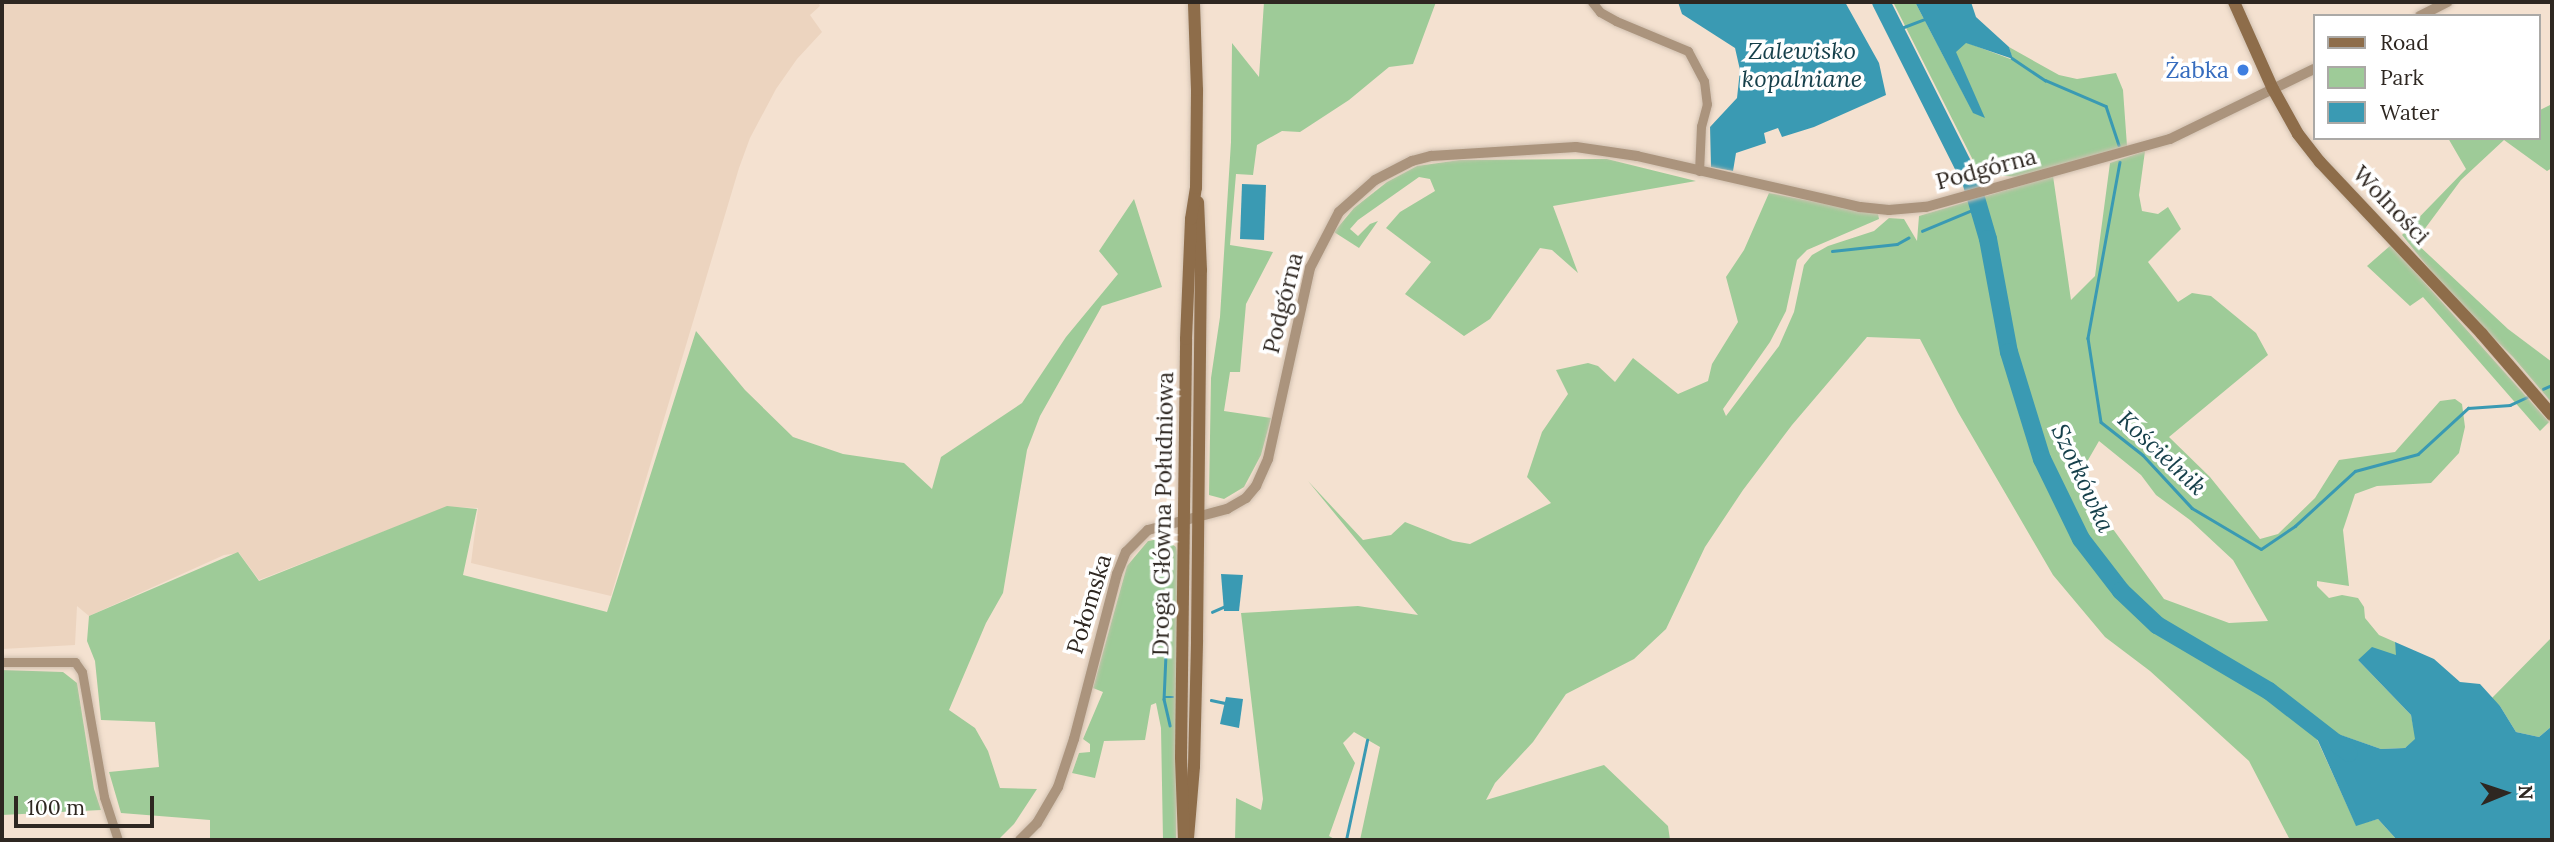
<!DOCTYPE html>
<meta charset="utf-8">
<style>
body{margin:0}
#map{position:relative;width:2554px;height:842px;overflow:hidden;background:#f4e1d0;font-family:Lora,serif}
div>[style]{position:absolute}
.built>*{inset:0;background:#ecd4bf}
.green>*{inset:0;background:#9ecb98}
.water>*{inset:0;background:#3a9ab3}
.stream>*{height:2.5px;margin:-1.25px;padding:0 1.25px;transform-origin:1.25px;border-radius:1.25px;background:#3a9ab3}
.river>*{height:18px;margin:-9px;padding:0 9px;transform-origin:9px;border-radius:9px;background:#3a9ab3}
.roads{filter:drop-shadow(0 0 2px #d0c0b0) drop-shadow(0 0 2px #d0c0b0)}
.minor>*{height:9px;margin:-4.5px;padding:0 4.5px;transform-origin:4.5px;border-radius:4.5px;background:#ab947d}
.tertiary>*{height:10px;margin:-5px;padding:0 5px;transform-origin:5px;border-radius:5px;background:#ab947d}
.secondary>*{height:12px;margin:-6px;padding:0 6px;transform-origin:6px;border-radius:6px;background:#8e6d4a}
.dots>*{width:19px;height:19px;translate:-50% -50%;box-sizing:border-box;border:4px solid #fff;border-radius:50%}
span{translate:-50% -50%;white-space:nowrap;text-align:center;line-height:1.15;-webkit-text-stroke:7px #fff;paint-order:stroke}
.shop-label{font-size:23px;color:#366cbe}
.right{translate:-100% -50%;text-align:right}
.street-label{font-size:23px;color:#2e2721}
.water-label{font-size:24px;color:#153f4a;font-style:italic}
.frame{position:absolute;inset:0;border:4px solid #2e2721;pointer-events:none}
.legend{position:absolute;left:2313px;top:14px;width:228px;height:126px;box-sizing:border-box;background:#fff;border:2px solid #aba9a6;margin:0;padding:9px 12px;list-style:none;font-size:21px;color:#2e2721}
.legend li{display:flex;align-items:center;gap:14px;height:35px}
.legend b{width:35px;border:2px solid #aba9a6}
.north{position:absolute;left:2470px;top:758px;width:70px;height:70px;-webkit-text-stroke:5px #fff;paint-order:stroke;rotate:88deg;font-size:19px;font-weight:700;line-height:28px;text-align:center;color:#2e2721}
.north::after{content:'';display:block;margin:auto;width:24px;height:32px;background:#2e2721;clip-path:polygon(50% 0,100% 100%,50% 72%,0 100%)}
.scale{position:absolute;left:14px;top:796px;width:140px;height:32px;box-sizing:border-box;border:4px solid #2e2721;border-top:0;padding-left:9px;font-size:21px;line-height:24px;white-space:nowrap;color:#2e2721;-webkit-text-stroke:5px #fff;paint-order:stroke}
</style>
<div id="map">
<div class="built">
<div style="clip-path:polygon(2px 2px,818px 2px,820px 6px,810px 15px,822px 32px,797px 59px,776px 89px,750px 138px,739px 168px,611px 596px,471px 563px,478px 508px,447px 507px,259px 580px,239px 553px,224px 555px,89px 616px,77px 606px,75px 645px,2px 649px)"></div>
</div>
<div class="green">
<div style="clip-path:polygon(1264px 2px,1436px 2px,1413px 64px,1389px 67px,1349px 100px,1300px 132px,1282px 131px,1257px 145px,1253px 175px,1236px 174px,1230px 245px,1273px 252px,1246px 304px,1240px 372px,1230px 372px,1224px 411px,1271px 418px,1261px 455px,1244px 487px,1224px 499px,1209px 495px,1211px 378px,1220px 317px,1231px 142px,1232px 43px,1259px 77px)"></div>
<div style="clip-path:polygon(1893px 2px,1915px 2px,1973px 112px,1984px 117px,1955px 52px,1965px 42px,2013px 60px,2009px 47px,2059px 75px,2077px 79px,2116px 73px,2123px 90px,2127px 146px,2018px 177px,1980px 174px)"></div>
<div style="clip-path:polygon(2552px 104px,2552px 168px,2547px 171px,2504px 140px,2461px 180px,2415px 242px,2508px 329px,2552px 362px,2552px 403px,2513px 357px,2452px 297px,2402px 235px,2466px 169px,2448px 138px,2538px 138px,2538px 111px)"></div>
<div style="clip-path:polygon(evenodd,2145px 151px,2139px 195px,2142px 211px,2158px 214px,2168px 207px,2181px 229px,2148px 262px,2178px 302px,2192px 293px,2211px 296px,2256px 333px,2268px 355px,2169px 437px,2210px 477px,2260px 539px,2278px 534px,2315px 498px,2339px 460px,2395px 452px,2440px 401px,2455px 399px,2462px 404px,2465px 427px,2459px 453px,2431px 483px,2377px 486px,2355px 494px,2343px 530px,2349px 586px,2317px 581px,2317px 586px,2329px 598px,2342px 595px,2358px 598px,2364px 607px,2365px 618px,2379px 635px,2395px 642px,2397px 655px,2358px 660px,2411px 715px,2416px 739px,2405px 748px,2381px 749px,2326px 730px,2331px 742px,2315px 735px,2356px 825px,2378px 819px,2397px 840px,2290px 840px,2249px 761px,2150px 671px,2105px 637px,2053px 575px,1958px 412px,1920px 339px,1867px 337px,1792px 425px,1743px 490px,1705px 547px,1666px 629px,1634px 659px,1566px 694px,1533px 742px,1495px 783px,1486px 800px,1604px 765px,1668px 826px,1670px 840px,1360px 840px,1380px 747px,1354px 732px,1343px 743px,1355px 763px,1329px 836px,1336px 840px,1235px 840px,1236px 798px,1261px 810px,1263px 799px,1241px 613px,1358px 606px,1418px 615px,1308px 481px,1363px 540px,1391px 535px,1405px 522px,1453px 541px,1470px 544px,1551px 503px,1527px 477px,1542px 432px,1568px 394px,1556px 370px,1588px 363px,1598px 366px,1615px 382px,1633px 358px,1678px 394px,1708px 381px,1712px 364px,1738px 322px,1726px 277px,1744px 250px,1769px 193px,1878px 214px,1879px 219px,1807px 250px,1797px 260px,1786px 311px,1770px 342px,1723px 409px,1726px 416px,1779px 346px,1794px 312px,1804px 265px,1812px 255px,1828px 246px,1874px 231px,1889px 218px,1904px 219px,1917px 241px,1919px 216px,2053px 176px,2071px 300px,2095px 276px,2110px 163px,2145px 151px,2099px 441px,2141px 475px,2156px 495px,2190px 520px,2233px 560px,2268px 621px,2229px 623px,2164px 599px,2110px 525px,2084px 467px,2099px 441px)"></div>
<div style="clip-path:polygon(1607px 159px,1696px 181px,1553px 206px,1578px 273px,1552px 250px,1540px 248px,1490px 319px,1464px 336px,1405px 294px,1431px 262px,1386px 228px,1400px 212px,1435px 191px,1430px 179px,1419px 177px,1358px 220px,1350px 229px,1358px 236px,1370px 224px,1378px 221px,1359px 248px,1334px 232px,1354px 208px,1387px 182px,1417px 166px,1460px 160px)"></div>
<div style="clip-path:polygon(1134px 199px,1162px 287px,1102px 306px,1040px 416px,1027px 450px,1003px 593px,986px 623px,949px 710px,975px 728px,988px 751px,1000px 788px,1037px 789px,1014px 824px,998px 840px,210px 840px,210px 820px,121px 813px,109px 772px,159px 767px,155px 722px,101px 720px,95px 661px,87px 641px,89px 616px,238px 552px,259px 581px,447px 506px,477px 509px,463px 575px,607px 612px,696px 331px,745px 390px,793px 437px,843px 454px,904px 463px,932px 489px,941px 457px,1022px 403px,1066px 337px,1118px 274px,1099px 251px)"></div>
<div style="clip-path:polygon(2391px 245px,2549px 422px,2540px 431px,2423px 297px,2410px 306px,2367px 266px)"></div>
<div style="clip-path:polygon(1165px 538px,1176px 547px,1179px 561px,1176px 840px,1163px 840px,1161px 728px,1156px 703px,1151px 705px,1145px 740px,1104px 741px,1095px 778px,1072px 773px,1079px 753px,1090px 752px,1090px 744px,1083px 739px,1103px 692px,1093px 688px,1127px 566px,1148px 541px)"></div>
<div style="clip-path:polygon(2552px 637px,2552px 726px,2539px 737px,2516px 732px,2500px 706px,2491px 699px)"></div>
<div style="clip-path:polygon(2px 670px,63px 672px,77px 683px,94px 789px,101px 810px,2px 815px)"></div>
</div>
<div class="water">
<div style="clip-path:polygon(1678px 2px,1845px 2px,1879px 63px,1886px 95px,1814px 127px,1782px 137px,1778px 128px,1764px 133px,1766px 143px,1736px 153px,1733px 171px,1711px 167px,1710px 127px,1737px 98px,1740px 70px,1735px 48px,1682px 14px)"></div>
<div style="clip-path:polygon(1915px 2px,1971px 2px,1976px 17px,2009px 47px,2013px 59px,1966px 43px,1956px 52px,1985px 118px,1973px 113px)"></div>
<div style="clip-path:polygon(1242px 184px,1266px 185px,1264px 240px,1240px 239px)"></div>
<div style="clip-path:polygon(1221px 574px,1243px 575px,1239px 611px,1224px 611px)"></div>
<div style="clip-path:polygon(2395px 642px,2434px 659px,2460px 682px,2480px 684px,2500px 706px,2516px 732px,2539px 737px,2552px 726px,2552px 840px,2397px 840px,2378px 819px,2356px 826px,2315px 734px,2330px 741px,2324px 729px,2381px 749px,2405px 748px,2415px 739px,2411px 715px,2358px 660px,2372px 647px,2396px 655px)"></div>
<div style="clip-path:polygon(1226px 697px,1243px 699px,1239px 728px,1220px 724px)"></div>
</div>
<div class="stream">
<div style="left:1896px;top:30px;width:30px;rotate:-21deg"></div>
<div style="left:2012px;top:58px;width:40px;rotate:34deg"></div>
<div style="left:2045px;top:80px;width:66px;rotate:23.1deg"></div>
<div style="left:2106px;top:106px;width:41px;rotate:71.6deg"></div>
<div style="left:2120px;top:162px;width:179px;rotate:100.3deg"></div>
<div style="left:2088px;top:338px;width:85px;rotate:81.2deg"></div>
<div style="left:2101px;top:422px;width:53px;rotate:38.2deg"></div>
<div style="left:2143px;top:455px;width:72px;rotate:47.2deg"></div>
<div style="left:2192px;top:508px;width:80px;rotate:30.7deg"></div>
<div style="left:2261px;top:549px;width:41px;rotate:-34.1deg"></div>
<div style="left:2295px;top:526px;width:81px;rotate:-42.5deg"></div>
<div style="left:2355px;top:471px;width:65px;rotate:-15.1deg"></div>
<div style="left:2418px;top:454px;width:68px;rotate:-42.6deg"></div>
<div style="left:2468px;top:408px;width:42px;rotate:-4.1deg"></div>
<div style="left:2510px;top:405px;width:19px;rotate:-25deg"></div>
<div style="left:1922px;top:231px;width:62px;rotate:-22.8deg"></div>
<div style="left:1832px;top:251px;width:65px;rotate:-6.1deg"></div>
<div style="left:1897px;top:244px;width:13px;rotate:-29deg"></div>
<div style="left:2543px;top:389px;width:10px;rotate:-24deg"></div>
<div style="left:1168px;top:609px;width:90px;rotate:92.5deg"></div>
<div style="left:1164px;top:699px;width:27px;rotate:77deg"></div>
<div style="left:1212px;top:612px;width:12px;rotate:-24deg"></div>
<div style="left:1164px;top:697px;width:9px"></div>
<div style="left:1211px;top:700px;width:14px;rotate:12deg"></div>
<div style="left:1346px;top:840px;width:102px;rotate:-78.1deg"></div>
</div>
<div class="river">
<div style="left:1881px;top:2px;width:200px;rotate:63.3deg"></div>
<div style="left:1971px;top:181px;width:60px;rotate:73.7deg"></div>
<div style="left:1988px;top:239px;width:115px;rotate:79.5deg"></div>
<div style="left:2009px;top:352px;width:112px;rotate:72.9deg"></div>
<div style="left:2042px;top:459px;width:89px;rotate:64deg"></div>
<div style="left:2081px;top:539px;width:66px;rotate:52.4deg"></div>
<div style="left:2121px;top:591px;width:50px;rotate:43.4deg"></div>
<div style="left:2157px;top:625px;width:130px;rotate:30.5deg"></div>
<div style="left:2269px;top:691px;width:101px;rotate:37.8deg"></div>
</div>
<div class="roads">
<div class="minor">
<div style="left:1592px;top:2px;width:13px;rotate:51deg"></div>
<div style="left:1600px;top:12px;width:18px;rotate:29deg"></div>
<div style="left:1616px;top:21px;width:78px;rotate:22.6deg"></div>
<div style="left:1688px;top:51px;width:34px;rotate:62deg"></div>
<div style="left:1704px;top:81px;width:23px;rotate:83deg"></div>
<div style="left:1707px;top:104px;width:23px;rotate:105deg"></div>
<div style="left:1701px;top:126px;width:45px;rotate:92.5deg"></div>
<div style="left:2px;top:662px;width:73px"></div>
<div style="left:75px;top:662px;width:12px;rotate:55deg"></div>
<div style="left:82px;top:672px;width:127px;rotate:80deg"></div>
<div style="left:104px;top:797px;width:45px;rotate:72deg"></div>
</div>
<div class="tertiary">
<div style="left:2420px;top:16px;width:31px;rotate:-27deg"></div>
<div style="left:1020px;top:840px;width:24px;rotate:-45deg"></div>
<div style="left:1037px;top:823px;width:42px;rotate:-59.7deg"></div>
<div style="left:1058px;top:787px;width:51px;rotate:-71.6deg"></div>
<div style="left:1074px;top:739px;width:171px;rotate:-75.4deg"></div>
<div style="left:1117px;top:574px;width:24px;rotate:-68deg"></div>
<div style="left:1126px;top:552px;width:31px;rotate:-45deg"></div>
<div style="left:1148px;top:530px;width:82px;rotate:-14.9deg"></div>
<div style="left:1227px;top:509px;width:22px;rotate:-30deg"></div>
<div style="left:1246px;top:498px;width:16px;rotate:-50deg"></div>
<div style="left:1256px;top:486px;width:30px;rotate:-66deg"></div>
<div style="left:1268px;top:459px;width:196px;rotate:-77.6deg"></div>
<div style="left:1310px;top:268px;width:63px;rotate:-62.6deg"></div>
<div style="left:1339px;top:212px;width:48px;rotate:-41.6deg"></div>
<div style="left:1375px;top:180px;width:42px;rotate:-27.2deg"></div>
<div style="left:1412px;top:161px;width:20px;rotate:-15deg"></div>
<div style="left:1431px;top:156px;width:145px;rotate:-3.6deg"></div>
<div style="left:1576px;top:147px;width:62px;rotate:8.4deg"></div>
<div style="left:1637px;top:156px;width:229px;rotate:12.9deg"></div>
<div style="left:1860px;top:207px;width:29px;rotate:6deg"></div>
<div style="left:1889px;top:210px;width:37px;rotate:-5deg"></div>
<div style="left:1926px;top:207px;width:253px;rotate:-15.6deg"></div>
<div style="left:2170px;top:139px;width:160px;rotate:-25.9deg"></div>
</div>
<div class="secondary">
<div style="left:2234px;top:2px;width:95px;rotate:65.9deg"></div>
<div style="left:2273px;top:89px;width:51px;rotate:60.9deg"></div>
<div style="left:2298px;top:134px;width:36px;rotate:52deg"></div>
<div style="left:2320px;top:162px;width:236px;rotate:46.7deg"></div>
<div style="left:2482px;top:334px;width:107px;rotate:49.2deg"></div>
<div style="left:1188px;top:838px;width:72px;rotate:-85.2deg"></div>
<div style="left:1194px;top:766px;width:126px;rotate:-88.6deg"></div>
<div style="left:1197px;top:640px;width:370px;rotate:-89.4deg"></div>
<div style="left:1201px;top:270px;width:68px;rotate:-92.5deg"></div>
<div style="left:1184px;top:840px;width:83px;rotate:-92.1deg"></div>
<div style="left:1181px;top:757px;width:418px;rotate:-89.3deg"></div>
<div style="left:1186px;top:339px;width:120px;rotate:-87.6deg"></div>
<div style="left:1191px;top:219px;width:31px;rotate:-81deg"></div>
<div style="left:1196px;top:188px;width:98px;rotate:-89.4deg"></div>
<div style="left:1197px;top:90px;width:88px;rotate:-92deg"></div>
</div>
</div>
<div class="dots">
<div style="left:2243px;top:70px;background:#3f7fe0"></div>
</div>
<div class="shop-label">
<span class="right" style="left:2229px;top:70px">Żabka</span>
</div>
<div class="street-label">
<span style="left:1986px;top:169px;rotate:-15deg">Podgórna</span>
<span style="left:2391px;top:205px;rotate:46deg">Wolności</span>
<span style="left:1283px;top:303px;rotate:-76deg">Podgórna</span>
<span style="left:1163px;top:514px;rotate:-89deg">Droga Główna Południowa</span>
<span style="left:1089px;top:604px;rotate:-73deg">Połomska</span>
</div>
<div class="water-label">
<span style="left:1802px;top:65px">Zalewisko<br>kopalniane</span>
<span style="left:2162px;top:453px;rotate:43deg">Kościelnik</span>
<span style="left:2083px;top:478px;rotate:65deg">Szotkówka</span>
</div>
<div class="frame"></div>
<ul class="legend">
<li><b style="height:9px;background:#8e6d4a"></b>Road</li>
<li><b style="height:19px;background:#9ecb98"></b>Park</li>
<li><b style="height:19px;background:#3a9ab3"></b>Water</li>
</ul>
<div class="north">N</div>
<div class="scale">100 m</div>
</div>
